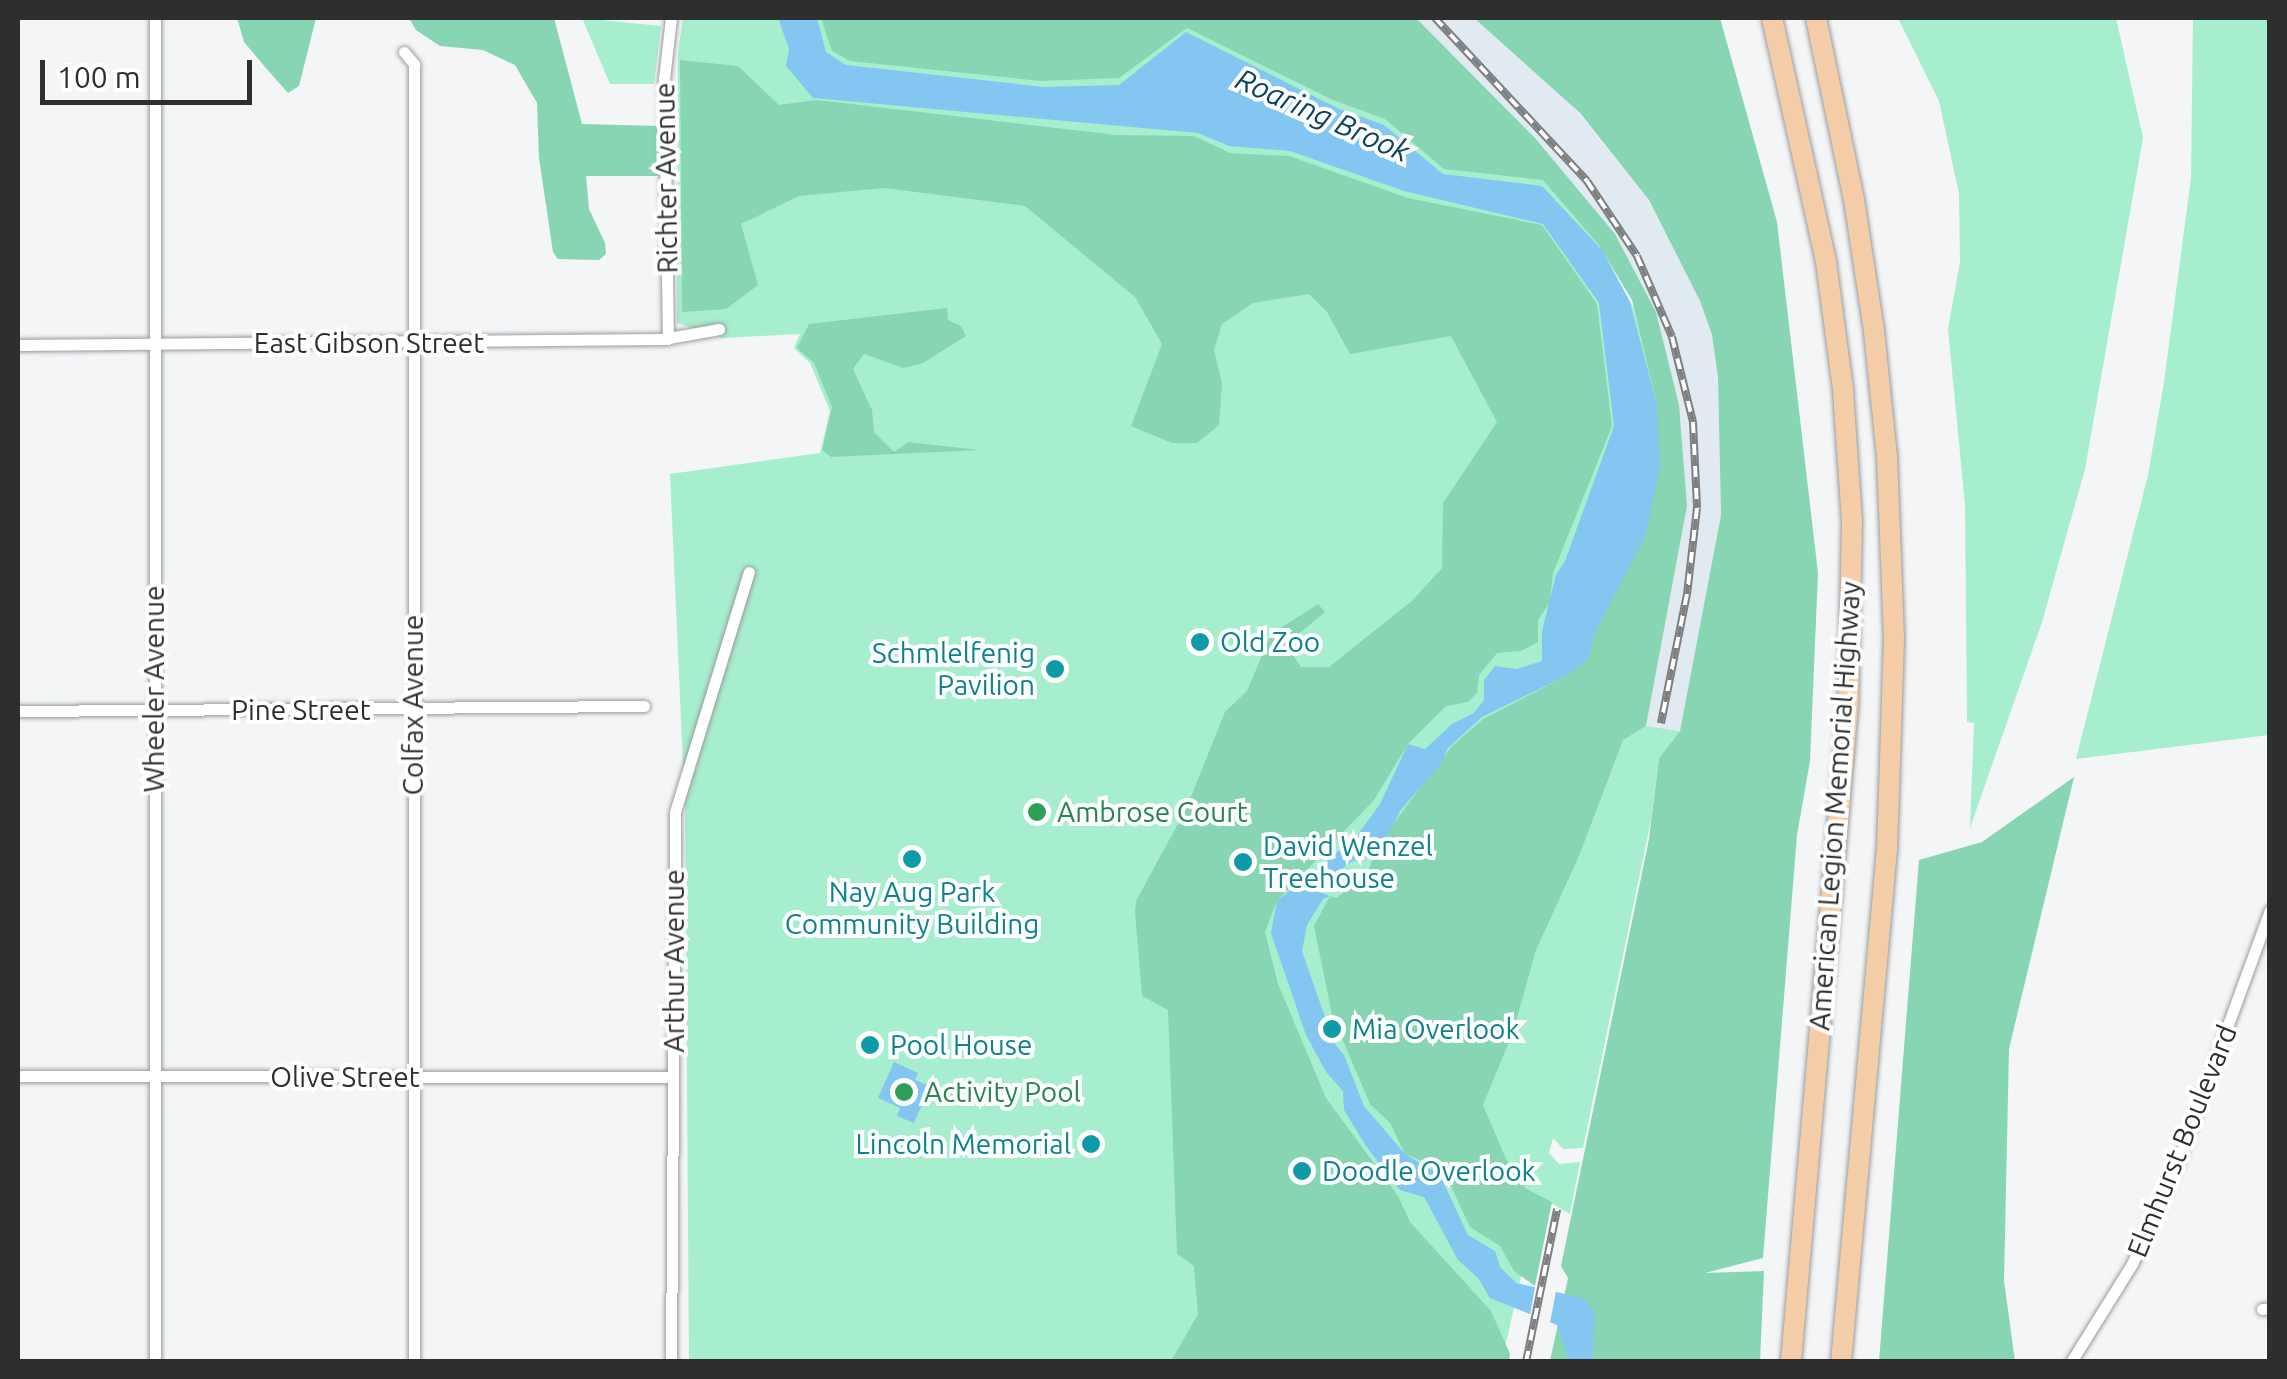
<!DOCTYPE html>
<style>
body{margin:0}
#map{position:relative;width:2287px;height:1379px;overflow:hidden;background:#f3f5f7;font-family:Ubuntu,sans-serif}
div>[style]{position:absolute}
.built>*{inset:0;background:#e1eaf0}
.green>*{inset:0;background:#a7eece}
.forest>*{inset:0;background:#87d5b3}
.water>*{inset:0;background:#83c6f1}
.pier>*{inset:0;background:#f3f5f7}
.roads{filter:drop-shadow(0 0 2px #9a9c9e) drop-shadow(0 0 2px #9a9c9e)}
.minor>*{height:11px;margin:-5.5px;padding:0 5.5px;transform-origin:5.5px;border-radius:5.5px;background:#fff}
.motorway>*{height:20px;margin:-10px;padding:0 10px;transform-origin:10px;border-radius:10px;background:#f4cda8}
.rail>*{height:8px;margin-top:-4px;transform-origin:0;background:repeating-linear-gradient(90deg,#fff 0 11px,#7e7f80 0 22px);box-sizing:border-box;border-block:2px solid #7e7f80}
.dots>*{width:28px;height:28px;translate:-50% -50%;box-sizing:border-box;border:5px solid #fff;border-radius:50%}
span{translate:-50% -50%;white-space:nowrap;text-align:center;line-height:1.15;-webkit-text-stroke:8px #fff;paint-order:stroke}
.street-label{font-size:28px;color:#2d2e2e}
.culture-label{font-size:28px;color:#0d838f}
.left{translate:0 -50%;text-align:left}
.right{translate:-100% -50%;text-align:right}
.leisure-label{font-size:28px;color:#27864d}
.water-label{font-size:30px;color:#0c4360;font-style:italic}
.frame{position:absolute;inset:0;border:20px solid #2d2e2e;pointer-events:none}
.scale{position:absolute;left:40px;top:60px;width:212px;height:45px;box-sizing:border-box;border:5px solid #2d2e2e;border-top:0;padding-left:12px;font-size:30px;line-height:35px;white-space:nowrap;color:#2d2e2e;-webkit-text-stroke:8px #fff;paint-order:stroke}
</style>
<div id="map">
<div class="built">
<div style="clip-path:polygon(1416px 18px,1474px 18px,1571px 104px,1649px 200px,1700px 301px,1712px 335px,1718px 377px,1721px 515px,1680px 731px,1646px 726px,1687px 506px,1656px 312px,1615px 234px,1535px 138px)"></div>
</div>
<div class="green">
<div style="clip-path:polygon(582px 18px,661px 26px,654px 84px,610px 84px)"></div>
<div style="clip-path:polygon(683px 18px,1392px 18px,1591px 230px,1633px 307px,1660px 395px,1632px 734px,1646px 726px,1680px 731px,1659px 758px,1651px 820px,1583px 1148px,1563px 1149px,1553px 1138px,1549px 1153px,1559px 1164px,1580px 1162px,1570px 1214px,1539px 1196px,1502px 1361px,689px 1361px,685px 810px,670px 474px,820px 453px,830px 411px,810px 363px,794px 348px,800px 334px,723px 338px,677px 323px,678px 52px)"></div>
<div style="clip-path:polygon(1898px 18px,2116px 18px,2143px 138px,2085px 469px,2042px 622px,1970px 828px,1974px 723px,1967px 722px,1965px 505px,1948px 329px,1960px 262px,1959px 194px,1939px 101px)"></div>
<div style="clip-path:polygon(2193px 18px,2269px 18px,2269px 735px,2076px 759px,2148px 475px,2164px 382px,2191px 178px)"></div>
</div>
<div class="forest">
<div style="clip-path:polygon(237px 18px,316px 18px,299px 86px,288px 93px,265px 67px,244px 42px)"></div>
<div style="clip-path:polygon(409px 18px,554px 18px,582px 124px,660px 126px,660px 176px,586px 176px,589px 209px,605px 243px,606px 254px,599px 260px,558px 259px,553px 252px,539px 158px,537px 103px,515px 65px,483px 50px,440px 46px,416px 30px)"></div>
<div style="clip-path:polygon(821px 18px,1416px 18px,1535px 138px,1615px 234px,1656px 312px,1679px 405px,1687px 506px,1646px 726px,1623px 740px,1579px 856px,1536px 950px,1513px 1032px,1483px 1105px,1506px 1159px,1525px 1188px,1552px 1202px,1535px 1286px,1514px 1271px,1500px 1246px,1470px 1227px,1443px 1169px,1405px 1154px,1390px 1123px,1370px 1104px,1332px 1015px,1314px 926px,1330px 896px,1337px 898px,1369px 869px,1372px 861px,1368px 857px,1452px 746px,1483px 719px,1568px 675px,1588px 659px,1657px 405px,1632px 300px,1598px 244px,1543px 180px,1444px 169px,1385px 119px,1333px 100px,1187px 28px,1119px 78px,1041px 81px,850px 61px,832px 51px)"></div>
<div style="clip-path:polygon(1474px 18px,1720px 18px,1777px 222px,1818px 573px,1810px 761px,1797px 835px,1763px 1258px,1705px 1273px,1764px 1271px,1760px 1361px,1550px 1361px,1568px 1278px,1561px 1266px,1649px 839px,1659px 758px,1680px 731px,1721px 515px,1718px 377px,1712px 335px,1700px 301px,1649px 200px,1580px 113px)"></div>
<div style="clip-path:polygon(680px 60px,738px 66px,779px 105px,817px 100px,1116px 135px,1194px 136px,1230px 153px,1289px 156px,1408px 198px,1542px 225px,1597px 304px,1612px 426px,1553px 573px,1550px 602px,1538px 620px,1538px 642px,1521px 651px,1497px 653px,1479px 675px,1477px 693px,1468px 702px,1446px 706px,1408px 744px,1374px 800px,1277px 901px,1265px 932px,1278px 984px,1326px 1098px,1398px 1196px,1410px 1222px,1491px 1311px,1510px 1354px,1509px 1361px,1171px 1361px,1198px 1314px,1194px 1266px,1177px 1254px,1168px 1010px,1142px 996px,1135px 911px,1136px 901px,1186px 809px,1225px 712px,1247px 691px,1271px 634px,1318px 604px,1325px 612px,1290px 641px,1291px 652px,1301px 667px,1329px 667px,1413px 600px,1442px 568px,1443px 503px,1497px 422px,1451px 336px,1350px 354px,1327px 312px,1309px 294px,1253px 303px,1222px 324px,1214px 350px,1222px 383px,1219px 425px,1197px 443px,1172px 443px,1131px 426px,1162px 344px,1135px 297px,1025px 206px,884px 188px,799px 196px,741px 224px,758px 285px,726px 309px,682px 312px)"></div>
<div style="clip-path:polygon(947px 308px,948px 320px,961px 326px,966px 336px,923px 363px,903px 368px,864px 354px,853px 369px,872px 410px,874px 432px,894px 452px,908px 442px,979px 450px,831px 457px,822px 450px,832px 407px,814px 363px,797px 348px,809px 324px)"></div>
<div style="clip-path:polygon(2074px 777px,2009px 1049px,2004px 1281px,2015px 1361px,1879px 1361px,1919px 860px,1982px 842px)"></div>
</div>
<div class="water">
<div style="clip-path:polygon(778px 18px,817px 18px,826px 52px,846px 65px,1044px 87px,1119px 85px,1186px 32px,1337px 108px,1384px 125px,1443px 174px,1542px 186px,1602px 250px,1630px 302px,1657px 405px,1660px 466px,1645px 537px,1596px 630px,1588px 659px,1568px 675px,1482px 717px,1448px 748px,1440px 765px,1400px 811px,1386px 838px,1368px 857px,1351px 862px,1319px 885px,1319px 892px,1330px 896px,1323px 899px,1307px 925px,1302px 951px,1334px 1043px,1344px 1055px,1364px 1106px,1405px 1154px,1440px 1175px,1468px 1235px,1495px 1251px,1500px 1267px,1516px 1283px,1583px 1298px,1595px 1312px,1592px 1361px,1569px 1361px,1557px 1325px,1490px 1298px,1478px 1278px,1458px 1260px,1424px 1197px,1400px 1190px,1366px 1146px,1344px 1110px,1343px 1091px,1326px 1072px,1306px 1035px,1271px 933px,1277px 901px,1356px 837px,1380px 804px,1408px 744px,1425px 749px,1452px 724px,1474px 713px,1484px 700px,1484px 680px,1495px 666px,1517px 669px,1542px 661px,1542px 631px,1556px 575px,1565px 561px,1614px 426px,1599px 303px,1543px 224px,1404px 191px,1290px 151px,1229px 146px,1198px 133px,813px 98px,786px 66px,789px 49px)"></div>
<div style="clip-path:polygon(894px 1062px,918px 1073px,915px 1080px,930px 1086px,914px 1123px,897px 1116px,900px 1108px,878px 1098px)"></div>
</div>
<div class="pier">
<div style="clip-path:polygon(1536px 1281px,1557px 1286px,1549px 1328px,1529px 1321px)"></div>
</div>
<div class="roads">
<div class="minor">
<div style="left:155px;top:18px;width:1344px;rotate:90deg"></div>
<div style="left:404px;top:52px;width:16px;rotate:50deg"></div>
<div style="left:414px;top:64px;width:1298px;rotate:90deg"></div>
<div style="left:668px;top:339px;width:260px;rotate:-90.9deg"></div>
<div style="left:664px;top:79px;width:61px;rotate:-83.5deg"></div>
<div style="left:18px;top:345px;width:645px;rotate:-0.53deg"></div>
<div style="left:663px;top:339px;width:57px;rotate:-10.1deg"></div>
<div style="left:18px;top:711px;width:626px;rotate:-0.46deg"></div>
<div style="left:18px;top:1076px;width:655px;rotate:0.09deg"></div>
<div style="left:2262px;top:1309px;width:8px;rotate:-7deg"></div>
<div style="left:671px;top:1362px;width:550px;rotate:-89.58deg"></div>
<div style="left:675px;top:812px;width:251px;rotate:-72.9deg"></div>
<div style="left:2071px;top:1362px;width:115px;rotate:-58.1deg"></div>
<div style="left:2132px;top:1264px;width:110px;rotate:-65.8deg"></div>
<div style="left:2177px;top:1164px;width:270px;rotate:-69.9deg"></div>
</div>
<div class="motorway">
<div style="left:1772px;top:18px;width:250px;rotate:77.5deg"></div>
<div style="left:1826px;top:262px;width:129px;rotate:82.4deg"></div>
<div style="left:1843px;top:390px;width:131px;rotate:86.1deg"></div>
<div style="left:1852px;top:521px;width:185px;rotate:91.2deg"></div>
<div style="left:1848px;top:706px;width:658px;rotate:94.97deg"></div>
<div style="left:1816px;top:18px;width:186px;rotate:78.2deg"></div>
<div style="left:1854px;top:200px;width:133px;rotate:81.3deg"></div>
<div style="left:1874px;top:331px;width:126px;rotate:84.1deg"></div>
<div style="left:1887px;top:456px;width:183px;rotate:87.8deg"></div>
<div style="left:1894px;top:639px;width:210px;rotate:91.9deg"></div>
<div style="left:1887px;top:849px;width:515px;rotate:95.12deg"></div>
</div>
</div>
<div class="rail">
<div style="left:1435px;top:18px;width:223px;rotate:47deg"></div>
<div style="left:1587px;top:181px;width:90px;rotate:56.3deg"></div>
<div style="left:1637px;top:256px;width:88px;rotate:66.6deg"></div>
<div style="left:1672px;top:337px;width:88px;rotate:76.1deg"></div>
<div style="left:1693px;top:422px;width:86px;rotate:87.3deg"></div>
<div style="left:1697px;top:508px;width:87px;rotate:96.6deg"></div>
<div style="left:1687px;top:594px;width:132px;rotate:101.4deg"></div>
<div style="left:1526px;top:1362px;width:156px;rotate:-78.5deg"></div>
</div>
<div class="dots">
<div style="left:1200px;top:642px;background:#0f9aa8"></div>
<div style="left:1055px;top:669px;background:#0f9aa8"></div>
<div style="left:1037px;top:812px;background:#2e9e5b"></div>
<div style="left:912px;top:859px;background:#0f9aa8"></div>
<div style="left:1243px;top:862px;background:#0f9aa8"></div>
<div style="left:1332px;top:1029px;background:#0f9aa8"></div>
<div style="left:870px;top:1045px;background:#0f9aa8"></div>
<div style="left:904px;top:1092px;background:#2e9e5b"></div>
<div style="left:1091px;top:1144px;background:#0f9aa8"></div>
<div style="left:1302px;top:1171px;background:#0f9aa8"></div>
</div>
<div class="street-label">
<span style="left:666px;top:178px;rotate:-91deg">Richter Avenue</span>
<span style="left:369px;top:343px">East Gibson Street</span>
<span style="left:154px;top:689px;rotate:-90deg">Wheeler Avenue</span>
<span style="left:413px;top:705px;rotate:-90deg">Colfax Avenue</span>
<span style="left:301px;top:710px">Pine Street</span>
<span style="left:1835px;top:806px;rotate:-86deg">American Legion Memorial Highway</span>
<span style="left:674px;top:961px;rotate:-90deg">Arthur Avenue</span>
<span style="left:345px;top:1077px">Olive Street</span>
<span style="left:2182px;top:1141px;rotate:-68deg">Elmhurst Boulevard</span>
</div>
<div class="culture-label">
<span class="left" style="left:1220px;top:642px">Old Zoo</span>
<span class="right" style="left:1035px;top:669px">Schmlelfenig<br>Pavilion</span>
<span class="left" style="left:1263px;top:862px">David Wenzel<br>Treehouse</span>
<span style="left:912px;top:908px">Nay Aug Park<br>Community Building</span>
<span class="left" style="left:1352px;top:1029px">Mia Overlook</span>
<span class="left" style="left:890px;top:1045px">Pool House</span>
<span class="right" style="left:1071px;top:1144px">Lincoln Memorial</span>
<span class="left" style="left:1322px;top:1171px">Doodle Overlook</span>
</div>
<div class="leisure-label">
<span class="left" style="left:1057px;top:812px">Ambrose Court</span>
<span class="left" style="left:924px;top:1092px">Activity Pool</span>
</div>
<div class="water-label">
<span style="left:1323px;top:115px;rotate:24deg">Roaring Brook</span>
</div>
<div class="frame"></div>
<div class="scale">100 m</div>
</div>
